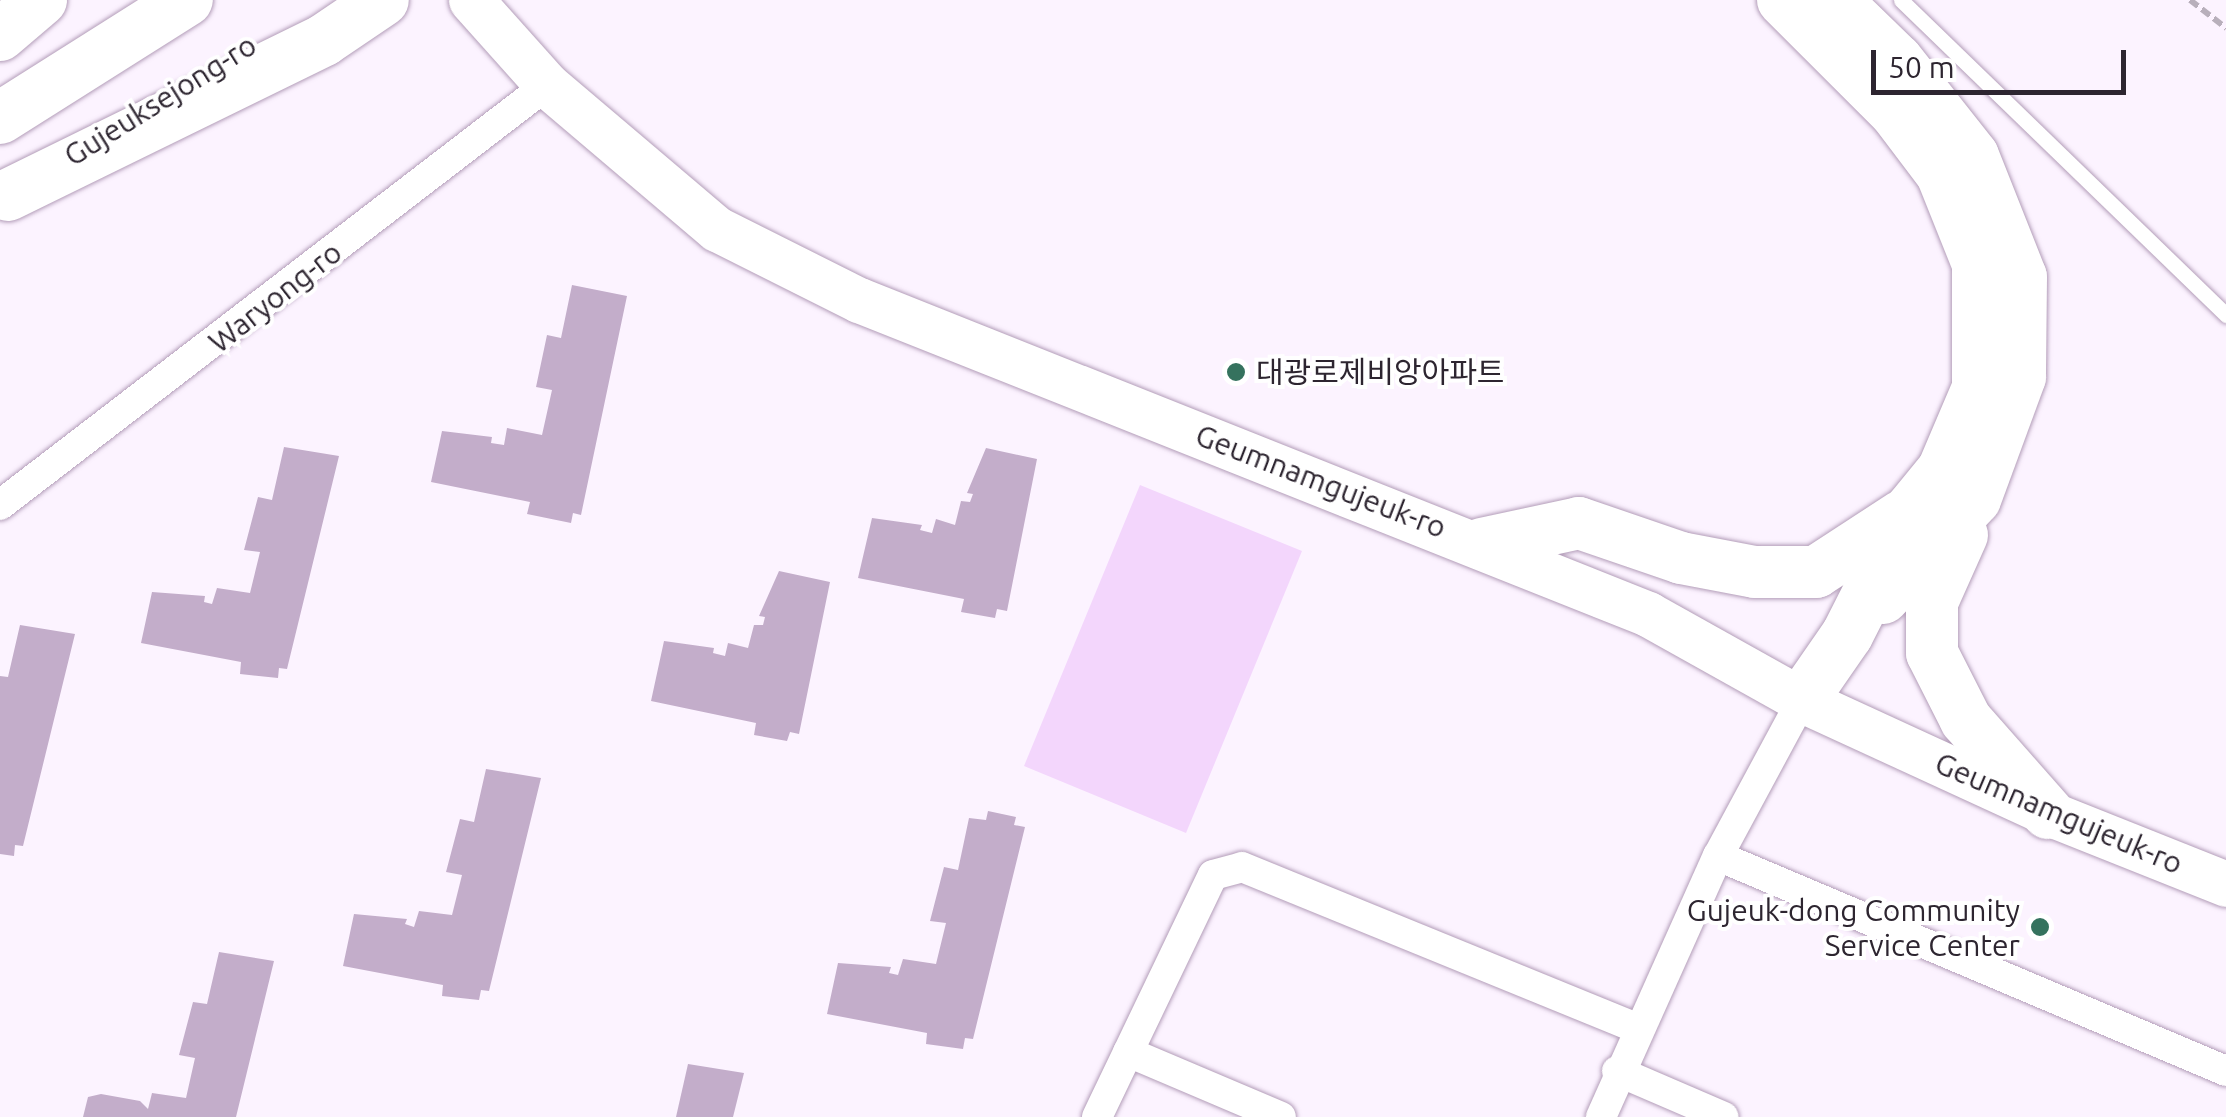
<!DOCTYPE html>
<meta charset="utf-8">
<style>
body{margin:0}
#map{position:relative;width:2226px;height:1117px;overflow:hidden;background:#fcf3ff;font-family:Ubuntu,"Noto Sans KR",sans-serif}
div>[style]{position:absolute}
.green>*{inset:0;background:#f3d6fc}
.building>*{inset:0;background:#c3adca}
.path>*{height:6px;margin-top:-3px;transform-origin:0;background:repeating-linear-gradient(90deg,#b8afbb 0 10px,transparent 0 15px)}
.roads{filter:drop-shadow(0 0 2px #b39db9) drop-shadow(0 0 2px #b39db9)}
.service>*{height:15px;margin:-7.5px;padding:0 7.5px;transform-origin:7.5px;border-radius:7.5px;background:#fff}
.minor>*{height:30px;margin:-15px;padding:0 15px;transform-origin:15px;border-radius:15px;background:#fff}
.secondary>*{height:45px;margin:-22.5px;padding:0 22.5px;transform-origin:22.5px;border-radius:22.5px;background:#fff}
.trunk>*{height:52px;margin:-26px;padding:0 26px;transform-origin:26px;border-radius:26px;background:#fff}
.dots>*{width:28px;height:28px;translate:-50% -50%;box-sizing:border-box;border:5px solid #fff;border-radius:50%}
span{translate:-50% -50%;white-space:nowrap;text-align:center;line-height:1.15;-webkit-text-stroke:8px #fff;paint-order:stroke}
.street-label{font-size:30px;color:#2d2530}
.poi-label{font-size:30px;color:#2d2530}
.left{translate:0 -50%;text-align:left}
.right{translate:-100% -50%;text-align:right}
.scale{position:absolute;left:1871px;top:50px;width:255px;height:45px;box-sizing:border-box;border:5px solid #2d2530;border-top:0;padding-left:12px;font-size:30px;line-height:35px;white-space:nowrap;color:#2d2530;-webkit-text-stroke:8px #fff;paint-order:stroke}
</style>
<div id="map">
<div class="green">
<div style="clip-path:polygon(1140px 485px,1302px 551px,1186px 833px,1024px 766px)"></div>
</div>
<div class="building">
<div style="clip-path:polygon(572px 285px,627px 296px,581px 515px,573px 513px,571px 523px,527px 514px,530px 502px,431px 482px,442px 431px,492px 437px,491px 443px,504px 445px,507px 428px,542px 435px,552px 390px,536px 387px,547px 335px,561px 338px)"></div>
<div style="clip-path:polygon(284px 447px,339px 456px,287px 669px,279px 668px,278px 678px,240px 674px,241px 662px,141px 643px,152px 592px,205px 596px,204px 602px,212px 604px,217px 588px,250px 593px,260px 552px,244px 550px,258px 497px,272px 500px)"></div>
<div style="clip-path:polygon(986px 448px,1037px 459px,1007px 611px,997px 609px,995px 618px,961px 612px,964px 599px,858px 578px,872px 518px,922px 525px,920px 530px,932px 533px,936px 519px,955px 525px,961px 501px,970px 502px,973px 494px,967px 493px)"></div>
<div style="clip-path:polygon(779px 571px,830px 582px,799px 734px,790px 732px,787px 741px,754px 735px,756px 723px,651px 701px,664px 641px,714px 648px,713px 653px,725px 656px,728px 643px,748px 648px,754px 625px,763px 625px,765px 617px,759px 616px)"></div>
<div style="clip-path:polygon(20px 625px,75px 634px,23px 846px,15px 845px,14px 856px,0 854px,0 676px,8px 677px)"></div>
<div style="clip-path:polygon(486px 769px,541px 778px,489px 991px,481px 990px,479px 1000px,442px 996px,443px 985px,343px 966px,354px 914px,407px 919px,405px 924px,414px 927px,419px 911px,452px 915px,462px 875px,446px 872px,460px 819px,474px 822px)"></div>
<div style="clip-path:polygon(988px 811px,1016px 817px,1014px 825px,1025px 827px,973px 1039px,965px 1038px,963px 1049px,926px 1044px,927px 1033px,827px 1014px,838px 963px,891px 967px,889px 973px,898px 975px,903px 959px,936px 964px,946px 923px,930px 921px,944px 867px,958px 870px,969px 818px,986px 820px)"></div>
<div style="clip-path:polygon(219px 952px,274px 961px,236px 1117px,83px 1117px,88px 1097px,101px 1094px,140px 1101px,148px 1109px,152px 1093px,186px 1098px,195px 1058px,179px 1055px,193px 1002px,207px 1004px)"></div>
<div style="clip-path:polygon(688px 1064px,744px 1073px,733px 1117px,676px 1117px)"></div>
</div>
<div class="path">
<div style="left:2190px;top:0;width:46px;rotate:37.9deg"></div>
</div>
<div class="roads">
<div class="service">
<div style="left:1901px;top:0;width:453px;rotate:44.1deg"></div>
</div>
<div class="minor">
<div style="left:0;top:505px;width:690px;rotate:-37.52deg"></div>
<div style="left:1718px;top:856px;width:552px;rotate:22.94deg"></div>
<div style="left:1128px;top:1052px;width:166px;rotate:23deg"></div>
<div style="left:1617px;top:1071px;width:116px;rotate:23.3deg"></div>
<div style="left:1097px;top:1117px;width:268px;rotate:-64.4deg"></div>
<div style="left:1213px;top:875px;width:30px;rotate:-15deg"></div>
<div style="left:1242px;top:867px;width:426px;rotate:22.2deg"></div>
<div style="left:1601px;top:1117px;width:286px;rotate:-65.9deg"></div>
<div style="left:1718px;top:856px;width:177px;rotate:-61.7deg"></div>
</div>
<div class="secondary">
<div style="left:471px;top:0;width:114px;rotate:48.2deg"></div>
<div style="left:547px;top:85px;width:223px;rotate:40.3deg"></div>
<div style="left:717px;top:229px;width:159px;rotate:26.6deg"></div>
<div style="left:859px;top:300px;width:849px;rotate:21.7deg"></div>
<div style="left:1648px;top:614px;width:176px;rotate:29.2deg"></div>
<div style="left:1802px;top:700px;width:271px;rotate:24.7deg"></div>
<div style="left:2048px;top:813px;width:192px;rotate:21.7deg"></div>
</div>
<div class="trunk">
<div style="left:1783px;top:0;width:160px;rotate:45deg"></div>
<div style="left:1896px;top:113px;width:76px;rotate:53deg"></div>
<div style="left:1942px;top:174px;width:97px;rotate:68.2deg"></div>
<div style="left:1978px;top:264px;width:124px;rotate:90deg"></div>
<div style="left:1978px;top:388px;width:89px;rotate:113.1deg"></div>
<div style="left:1943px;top:470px;width:50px;rotate:129.4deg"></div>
<div style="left:1911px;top:509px;width:141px;rotate:116.9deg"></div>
<div style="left:1847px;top:635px;width:79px;rotate:124.7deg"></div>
<div style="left:1835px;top:0;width:86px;rotate:44.1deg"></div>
<div style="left:1897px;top:60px;width:122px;rotate:51.6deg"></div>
<div style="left:1973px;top:156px;width:130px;rotate:68.4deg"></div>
<div style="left:2021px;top:277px;width:100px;rotate:90.6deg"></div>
<div style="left:2020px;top:377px;width:130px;rotate:110.2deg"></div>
<div style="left:1975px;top:499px;width:135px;rotate:132.9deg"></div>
<div style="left:0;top:35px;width:54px;rotate:-40.5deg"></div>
<div style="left:0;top:118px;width:221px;rotate:-32.3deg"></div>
<div style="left:8px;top:195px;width:352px;rotate:-26.1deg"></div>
<div style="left:324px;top:40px;width:71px;rotate:-34.1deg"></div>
<div style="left:1962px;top:535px;width:73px;rotate:114.1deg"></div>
<div style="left:1932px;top:602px;width:51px;rotate:90deg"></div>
<div style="left:1932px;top:653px;width:75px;rotate:63.1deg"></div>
<div style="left:1966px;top:720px;width:124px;rotate:48.6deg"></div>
<div style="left:1482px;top:544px;width:99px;rotate:-12.2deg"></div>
<div style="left:1579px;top:523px;width:108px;rotate:18.9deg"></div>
<div style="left:1681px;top:558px;width:75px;rotate:10.7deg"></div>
<div style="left:1755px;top:572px;width:61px"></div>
<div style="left:1816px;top:572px;width:103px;rotate:-33.1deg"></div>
</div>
</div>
<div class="dots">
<div style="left:1236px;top:372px;background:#35725e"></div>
<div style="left:2040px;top:927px;background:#35725e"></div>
</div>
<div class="street-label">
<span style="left:160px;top:100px;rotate:-32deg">Gujeuksejong-ro</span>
<span style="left:275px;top:297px;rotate:-38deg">Waryong-ro</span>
<span style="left:1321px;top:481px;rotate:21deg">Geumnamgujeuk-ro</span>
<span style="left:2059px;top:813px;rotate:23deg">Geumnamgujeuk-ro</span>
</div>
<div class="poi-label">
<span class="left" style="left:1256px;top:372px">대광로제비앙아파트</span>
<span class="right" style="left:2020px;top:927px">Gujeuk-dong Community<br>Service Center</span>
</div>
<div class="scale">50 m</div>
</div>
